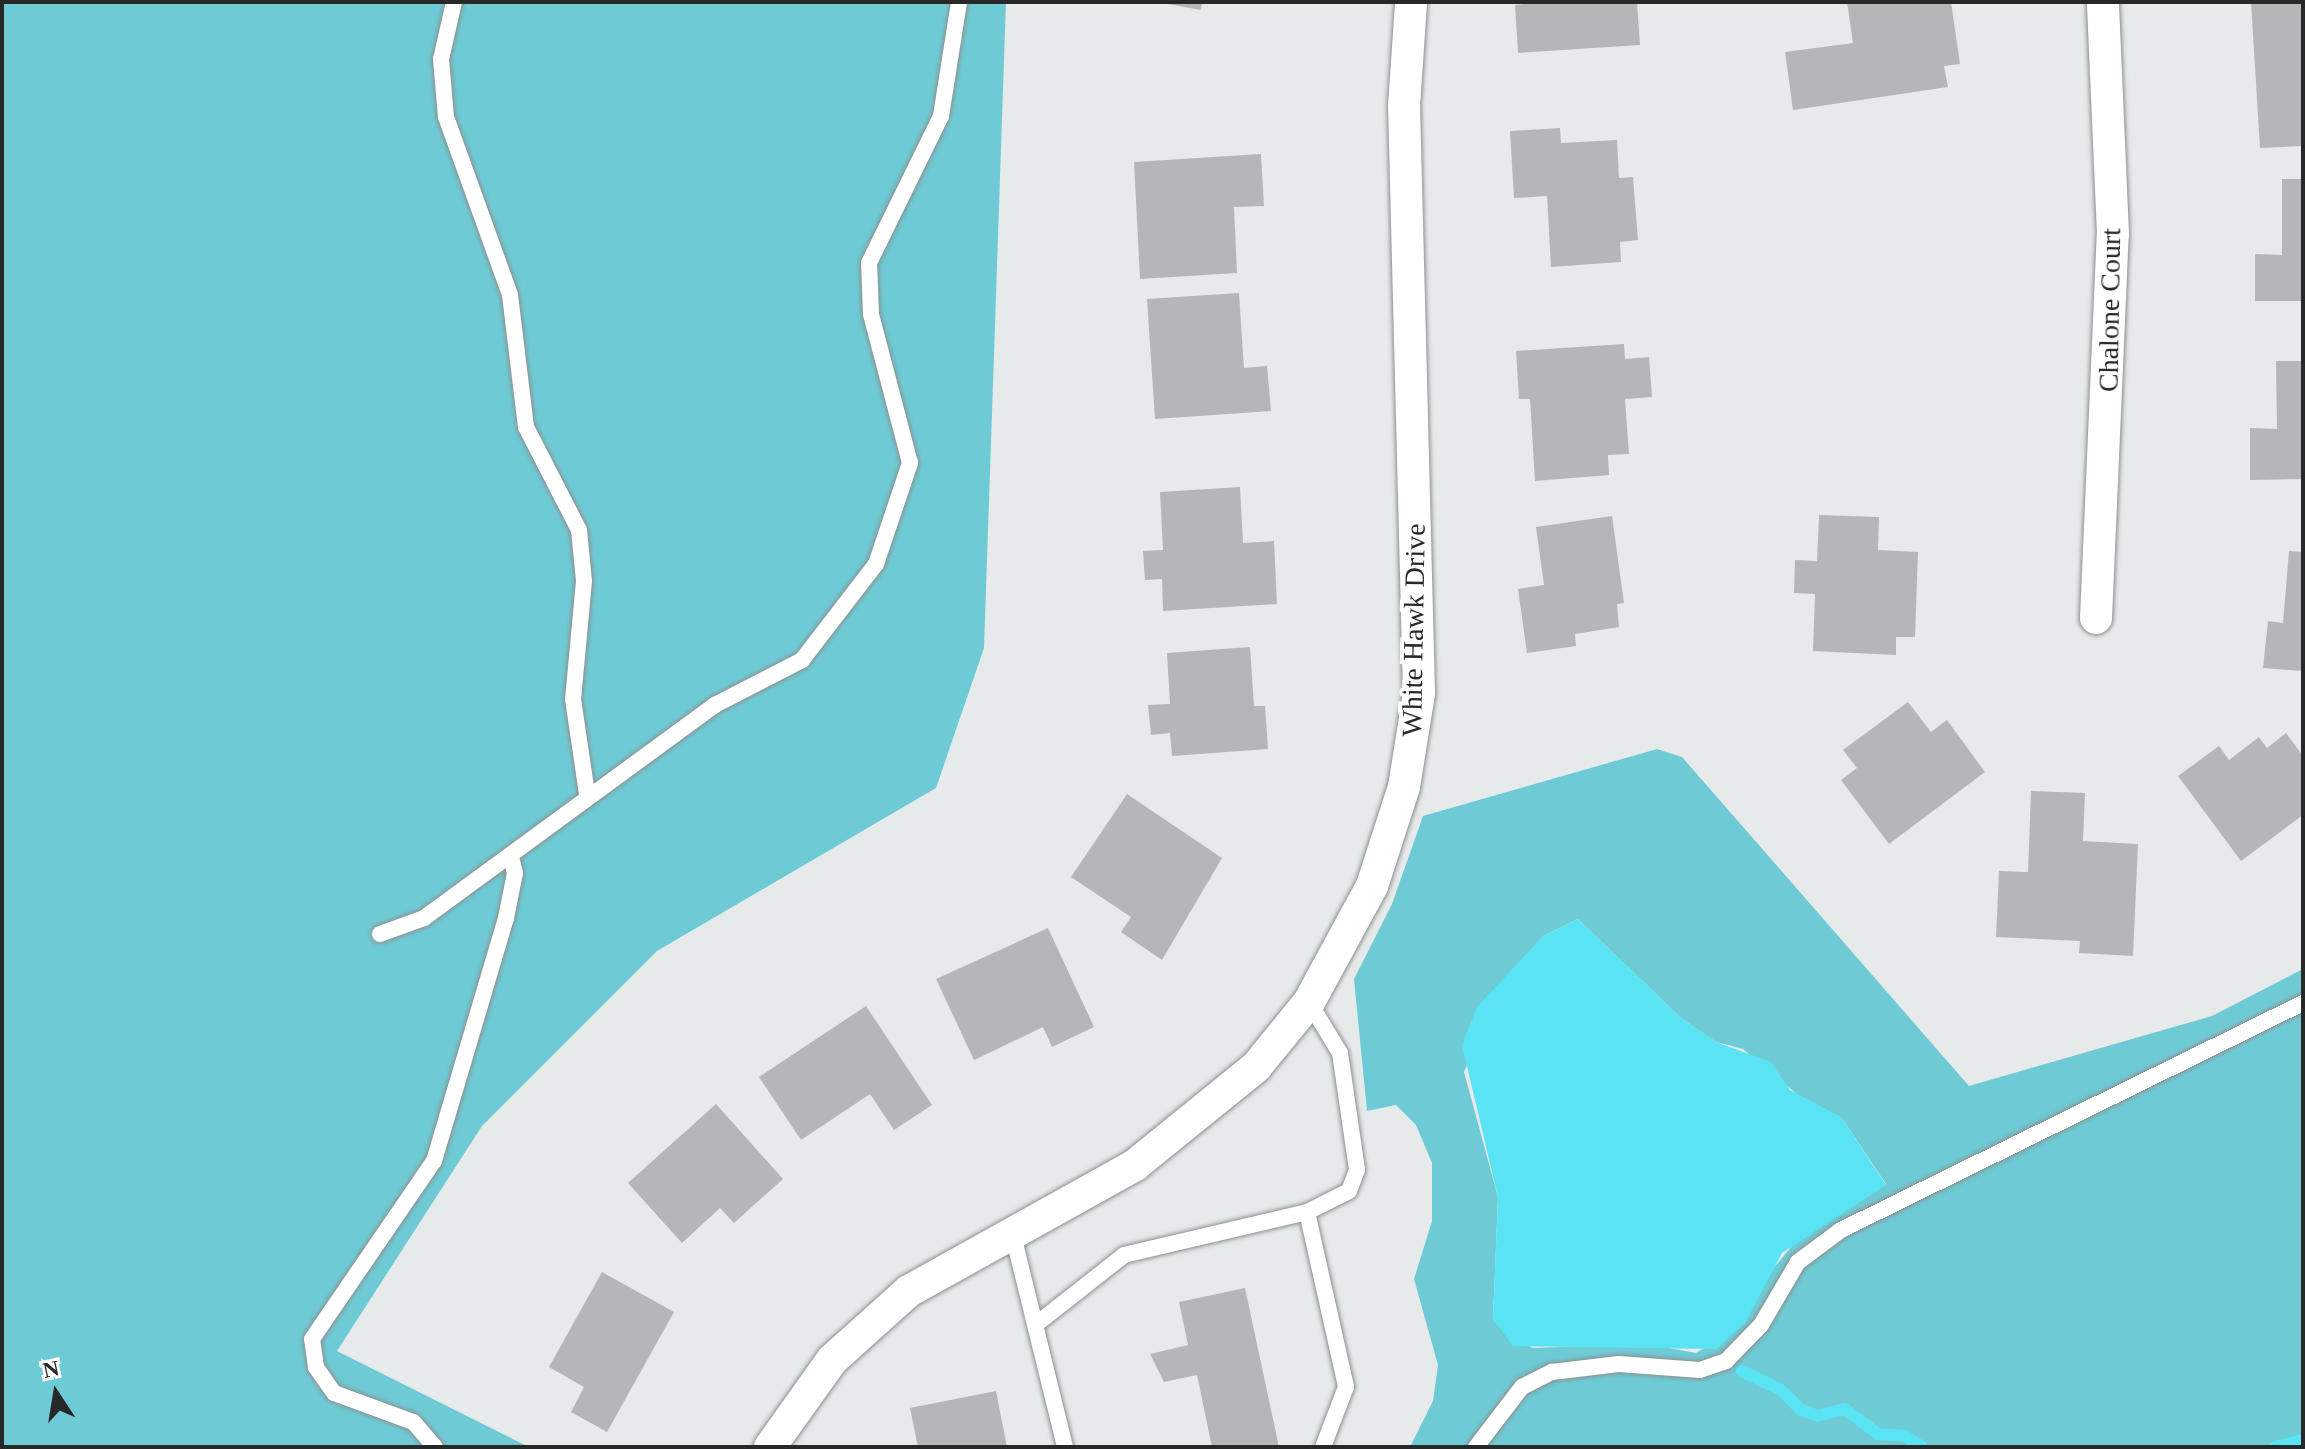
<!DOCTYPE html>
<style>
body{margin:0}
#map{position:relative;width:2305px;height:1449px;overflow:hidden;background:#e6eaeb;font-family:"Times New Roman",serif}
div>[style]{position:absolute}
.green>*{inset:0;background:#6ecbd6}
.water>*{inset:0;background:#5ae3f3}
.stream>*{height:12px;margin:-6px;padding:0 6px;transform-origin:6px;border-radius:6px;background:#5ae3f3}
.building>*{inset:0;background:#b3b7b7}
.roads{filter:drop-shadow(0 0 2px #8c9090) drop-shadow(0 0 2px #8c9090)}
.lane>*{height:16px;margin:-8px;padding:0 8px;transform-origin:8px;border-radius:8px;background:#fff}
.street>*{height:32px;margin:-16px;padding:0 16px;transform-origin:16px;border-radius:16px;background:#fff}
span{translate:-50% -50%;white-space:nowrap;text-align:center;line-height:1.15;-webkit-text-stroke:8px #fff;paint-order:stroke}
.street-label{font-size:28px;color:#272828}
.frame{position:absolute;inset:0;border:4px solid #272828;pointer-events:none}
.north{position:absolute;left:16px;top:1353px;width:80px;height:80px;-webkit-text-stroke:6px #fff;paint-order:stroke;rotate:348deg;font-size:22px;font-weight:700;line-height:32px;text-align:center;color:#272828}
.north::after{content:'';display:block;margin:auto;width:28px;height:36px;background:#272828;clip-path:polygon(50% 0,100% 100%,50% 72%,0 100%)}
</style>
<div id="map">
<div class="green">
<div style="clip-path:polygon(2px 2px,1006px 2px,984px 648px,936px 788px,657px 951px,482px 1126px,337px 1351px,529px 1447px,2px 1447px)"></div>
<div style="clip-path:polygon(evenodd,1657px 749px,1682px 757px,1969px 1086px,2212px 1016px,2303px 969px,2303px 1447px,1410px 1447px,1433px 1401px,1438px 1365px,1414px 1279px,1432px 1221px,1432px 1163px,1416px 1125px,1396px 1105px,1367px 1111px,1354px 979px,1392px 904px,1423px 816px,1657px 749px,1578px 919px,1682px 1019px,1716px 1042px,1743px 1049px,1804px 1100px,1841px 1117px,1886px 1184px,1802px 1234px,1767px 1276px,1745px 1323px,1696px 1353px,1647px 1344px,1532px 1348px,1493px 1319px,1498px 1197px,1464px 1072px,1503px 985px,1543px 936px,1578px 919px)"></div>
</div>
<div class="water">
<div style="clip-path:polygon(1578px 919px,1682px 1019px,1716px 1042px,1771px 1062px,1790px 1090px,1841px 1117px,1886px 1185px,1782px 1253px,1745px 1323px,1716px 1349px,1513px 1346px,1493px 1319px,1498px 1197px,1462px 1045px,1477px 1007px,1543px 936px)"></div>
</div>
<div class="stream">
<div style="left:1742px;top:1371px;width:43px;rotate:26deg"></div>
<div style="left:1781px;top:1390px;width:28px;rotate:45deg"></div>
<div style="left:1801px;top:1410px;width:18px;rotate:19deg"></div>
<div style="left:1818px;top:1416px;width:28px;rotate:-15deg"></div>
<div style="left:1845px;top:1409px;width:41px;rotate:37.1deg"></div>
<div style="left:1878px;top:1434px;width:27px;rotate:4deg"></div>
<div style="left:1905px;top:1436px;width:20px;rotate:33deg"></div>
<div style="left:2275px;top:1447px;width:29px;rotate:-14deg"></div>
</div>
<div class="building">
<div style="clip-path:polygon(1157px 2px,1202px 2px,1201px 10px)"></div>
<div style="clip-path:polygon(1542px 2px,1637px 2px,1640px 45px,1518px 53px,1515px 5px)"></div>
<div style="clip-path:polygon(1847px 2px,1951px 2px,1960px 64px,1944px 66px,1948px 87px,1793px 110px,1785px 52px,1853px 43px)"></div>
<div style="clip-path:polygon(2251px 2px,2303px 2px,2303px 146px,2260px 148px)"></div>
<div style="clip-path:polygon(1560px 128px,1561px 143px,1617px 140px,1619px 178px,1633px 177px,1638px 240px,1620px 242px,1621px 262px,1551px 267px,1547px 196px,1514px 198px,1510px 131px)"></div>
<div style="clip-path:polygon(1261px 154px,1264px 206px,1234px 207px,1237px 273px,1140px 279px,1134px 162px)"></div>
<div style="clip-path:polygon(2282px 179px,2303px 179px,2303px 301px,2255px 301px,2255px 254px,2282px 255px)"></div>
<div style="clip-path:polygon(1239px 293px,1244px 368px,1267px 366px,1271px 411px,1155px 419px,1147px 299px)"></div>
<div style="clip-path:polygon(1624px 344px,1625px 359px,1649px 357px,1652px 397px,1625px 399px,1629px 454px,1608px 455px,1609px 475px,1535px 481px,1530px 399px,1519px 399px,1516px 351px)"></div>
<div style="clip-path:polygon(2276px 361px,2303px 361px,2303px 479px,2250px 480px,2250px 428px,2277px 429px)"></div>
<div style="clip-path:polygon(1240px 487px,1243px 543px,1274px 541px,1277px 604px,1163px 611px,1162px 579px,1145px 580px,1143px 551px,1163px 550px,1160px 492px)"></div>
<div style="clip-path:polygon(1819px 515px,1879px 517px,1878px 550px,1918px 552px,1915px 637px,1896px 637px,1896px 655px,1813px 651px,1815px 594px,1794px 593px,1795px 560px,1817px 561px)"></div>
<div style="clip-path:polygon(1612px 516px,1624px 603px,1617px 604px,1619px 627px,1575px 634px,1576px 646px,1527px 653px,1518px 589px,1544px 585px,1536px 527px)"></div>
<div style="clip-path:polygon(2289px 551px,2303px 552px,2303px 671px,2263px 668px,2268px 621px,2283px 623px)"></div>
<div style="clip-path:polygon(1250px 647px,1254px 706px,1265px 706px,1268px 749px,1172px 756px,1170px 733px,1151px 735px,1148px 705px,1170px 704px,1167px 653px)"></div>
<div style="clip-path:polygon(1908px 702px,1931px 732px,1947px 720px,1985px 772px,1889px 844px,1841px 780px,1857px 768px,1843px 750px)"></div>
<div style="clip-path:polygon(2286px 733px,2303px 756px,2303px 815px,2241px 861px,2178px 776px,2219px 746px,2229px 760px,2259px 737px,2267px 748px)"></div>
<div style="clip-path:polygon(2031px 791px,2085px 793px,2083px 841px,2138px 844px,2133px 956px,2079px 953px,2080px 941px,1996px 937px,1999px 871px,2028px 872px)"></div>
<div style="clip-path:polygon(1127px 794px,1222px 858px,1162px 960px,1121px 932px,1131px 917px,1071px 877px)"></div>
<div style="clip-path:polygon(1048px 928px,1094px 1027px,1052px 1047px,1043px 1027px,974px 1060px,936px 979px)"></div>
<div style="clip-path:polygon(866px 1006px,932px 1105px,894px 1130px,870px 1094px,801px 1140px,759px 1077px)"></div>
<div style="clip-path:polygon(716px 1104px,783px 1179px,734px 1223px,720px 1208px,682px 1243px,628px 1183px)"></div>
<div style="clip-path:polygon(602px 1272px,674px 1312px,607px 1432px,571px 1412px,584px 1387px,549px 1367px)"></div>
<div style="clip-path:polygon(1245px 1288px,1279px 1447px,1212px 1447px,1197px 1375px,1164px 1382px,1150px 1354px,1188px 1345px,1179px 1302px)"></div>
<div style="clip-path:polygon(996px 1391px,1007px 1447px,918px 1447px,910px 1408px)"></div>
</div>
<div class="roads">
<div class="lane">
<div style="left:454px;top:2px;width:58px;rotate:102.8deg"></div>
<div style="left:441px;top:59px;width:58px;rotate:85.1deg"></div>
<div style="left:446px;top:117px;width:189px;rotate:70.2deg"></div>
<div style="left:510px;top:295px;width:133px;rotate:83.1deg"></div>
<div style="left:526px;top:427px;width:116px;rotate:62.8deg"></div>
<div style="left:579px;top:530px;width:51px;rotate:84.4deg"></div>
<div style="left:584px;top:581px;width:119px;rotate:95.3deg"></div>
<div style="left:573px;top:699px;width:96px;rotate:81.6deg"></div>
<div style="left:380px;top:934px;width:47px;rotate:-20deg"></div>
<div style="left:424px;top:918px;width:361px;rotate:-36.2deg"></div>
<div style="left:715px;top:705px;width:98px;rotate:-27.3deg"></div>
<div style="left:802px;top:660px;width:121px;rotate:-52.4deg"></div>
<div style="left:876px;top:564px;width:107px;rotate:-71.4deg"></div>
<div style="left:910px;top:463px;width:154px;rotate:-104.7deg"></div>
<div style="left:871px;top:314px;width:51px;rotate:-92.2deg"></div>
<div style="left:869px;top:263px;width:164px;rotate:-63.9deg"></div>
<div style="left:941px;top:116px;width:115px;rotate:-81deg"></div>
<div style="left:1309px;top:1002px;width:60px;rotate:58.7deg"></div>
<div style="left:1340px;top:1053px;width:118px;rotate:81.7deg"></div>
<div style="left:1357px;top:1170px;width:22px;rotate:111deg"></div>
<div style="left:1349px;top:1191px;width:47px;rotate:153.4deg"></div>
<div style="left:1307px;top:1212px;width:179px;rotate:77.4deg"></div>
<div style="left:1346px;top:1387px;width:64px;rotate:111deg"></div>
<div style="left:1012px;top:1231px;width:222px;rotate:76.2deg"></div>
<div style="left:1039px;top:1322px;width:108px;rotate:-38.2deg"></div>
<div style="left:1124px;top:1255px;width:188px;rotate:-13.2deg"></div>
<div style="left:435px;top:1447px;width:33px;rotate:-131deg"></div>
<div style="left:413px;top:1422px;width:84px;rotate:-159.8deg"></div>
<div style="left:334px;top:1393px;width:32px;rotate:-125deg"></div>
<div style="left:316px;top:1367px;width:28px;rotate:-98deg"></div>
<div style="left:312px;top:1339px;width:216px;rotate:-55.6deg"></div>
<div style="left:434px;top:1161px;width:253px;rotate:-73.5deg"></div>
<div style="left:506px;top:918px;width:46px;rotate:-78.7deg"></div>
<div style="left:515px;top:873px;width:16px;rotate:-104deg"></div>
<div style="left:1476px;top:1447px;width:76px;rotate:-52.5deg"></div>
<div style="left:1522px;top:1387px;width:34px;rotate:-27deg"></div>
<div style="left:1552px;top:1372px;width:67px;rotate:-6.8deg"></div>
<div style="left:1619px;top:1364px;width:81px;rotate:4.2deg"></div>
<div style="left:1700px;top:1370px;width:28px;rotate:-19deg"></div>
<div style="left:1726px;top:1361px;width:50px;rotate:-45.8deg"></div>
<div style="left:1761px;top:1325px;width:73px;rotate:-59.6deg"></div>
<div style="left:1798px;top:1262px;width:54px;rotate:-36.7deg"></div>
<div style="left:1841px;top:1230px;width:515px;rotate:-26.17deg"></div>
</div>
<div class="street">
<div style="left:2096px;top:618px;width:384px;rotate:-87.5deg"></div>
<div style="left:2113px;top:234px;width:232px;rotate:-92.5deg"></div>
<div style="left:770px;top:1447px;width:107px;rotate:-54.5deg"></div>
<div style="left:832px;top:1360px;width:103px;rotate:-41.9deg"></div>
<div style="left:909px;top:1291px;width:259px;rotate:-29.1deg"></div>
<div style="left:1135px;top:1165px;width:156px;rotate:-39deg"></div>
<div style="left:1256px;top:1067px;width:84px;rotate:-50.8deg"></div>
<div style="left:1309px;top:1002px;width:132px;rotate:-61.5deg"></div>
<div style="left:1372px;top:886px;width:104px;rotate:-72.1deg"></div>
<div style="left:1404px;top:787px;width:95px;rotate:-80.9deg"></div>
<div style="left:1419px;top:693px;width:587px;rotate:-91.46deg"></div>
<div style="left:1404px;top:106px;width:104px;rotate:-86.1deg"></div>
</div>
</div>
<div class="street-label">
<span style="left:2110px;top:310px;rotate:-89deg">Chalone Court</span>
<span style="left:1414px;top:630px;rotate:-89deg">White Hawk Drive</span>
</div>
<div class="frame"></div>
<div class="north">N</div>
</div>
